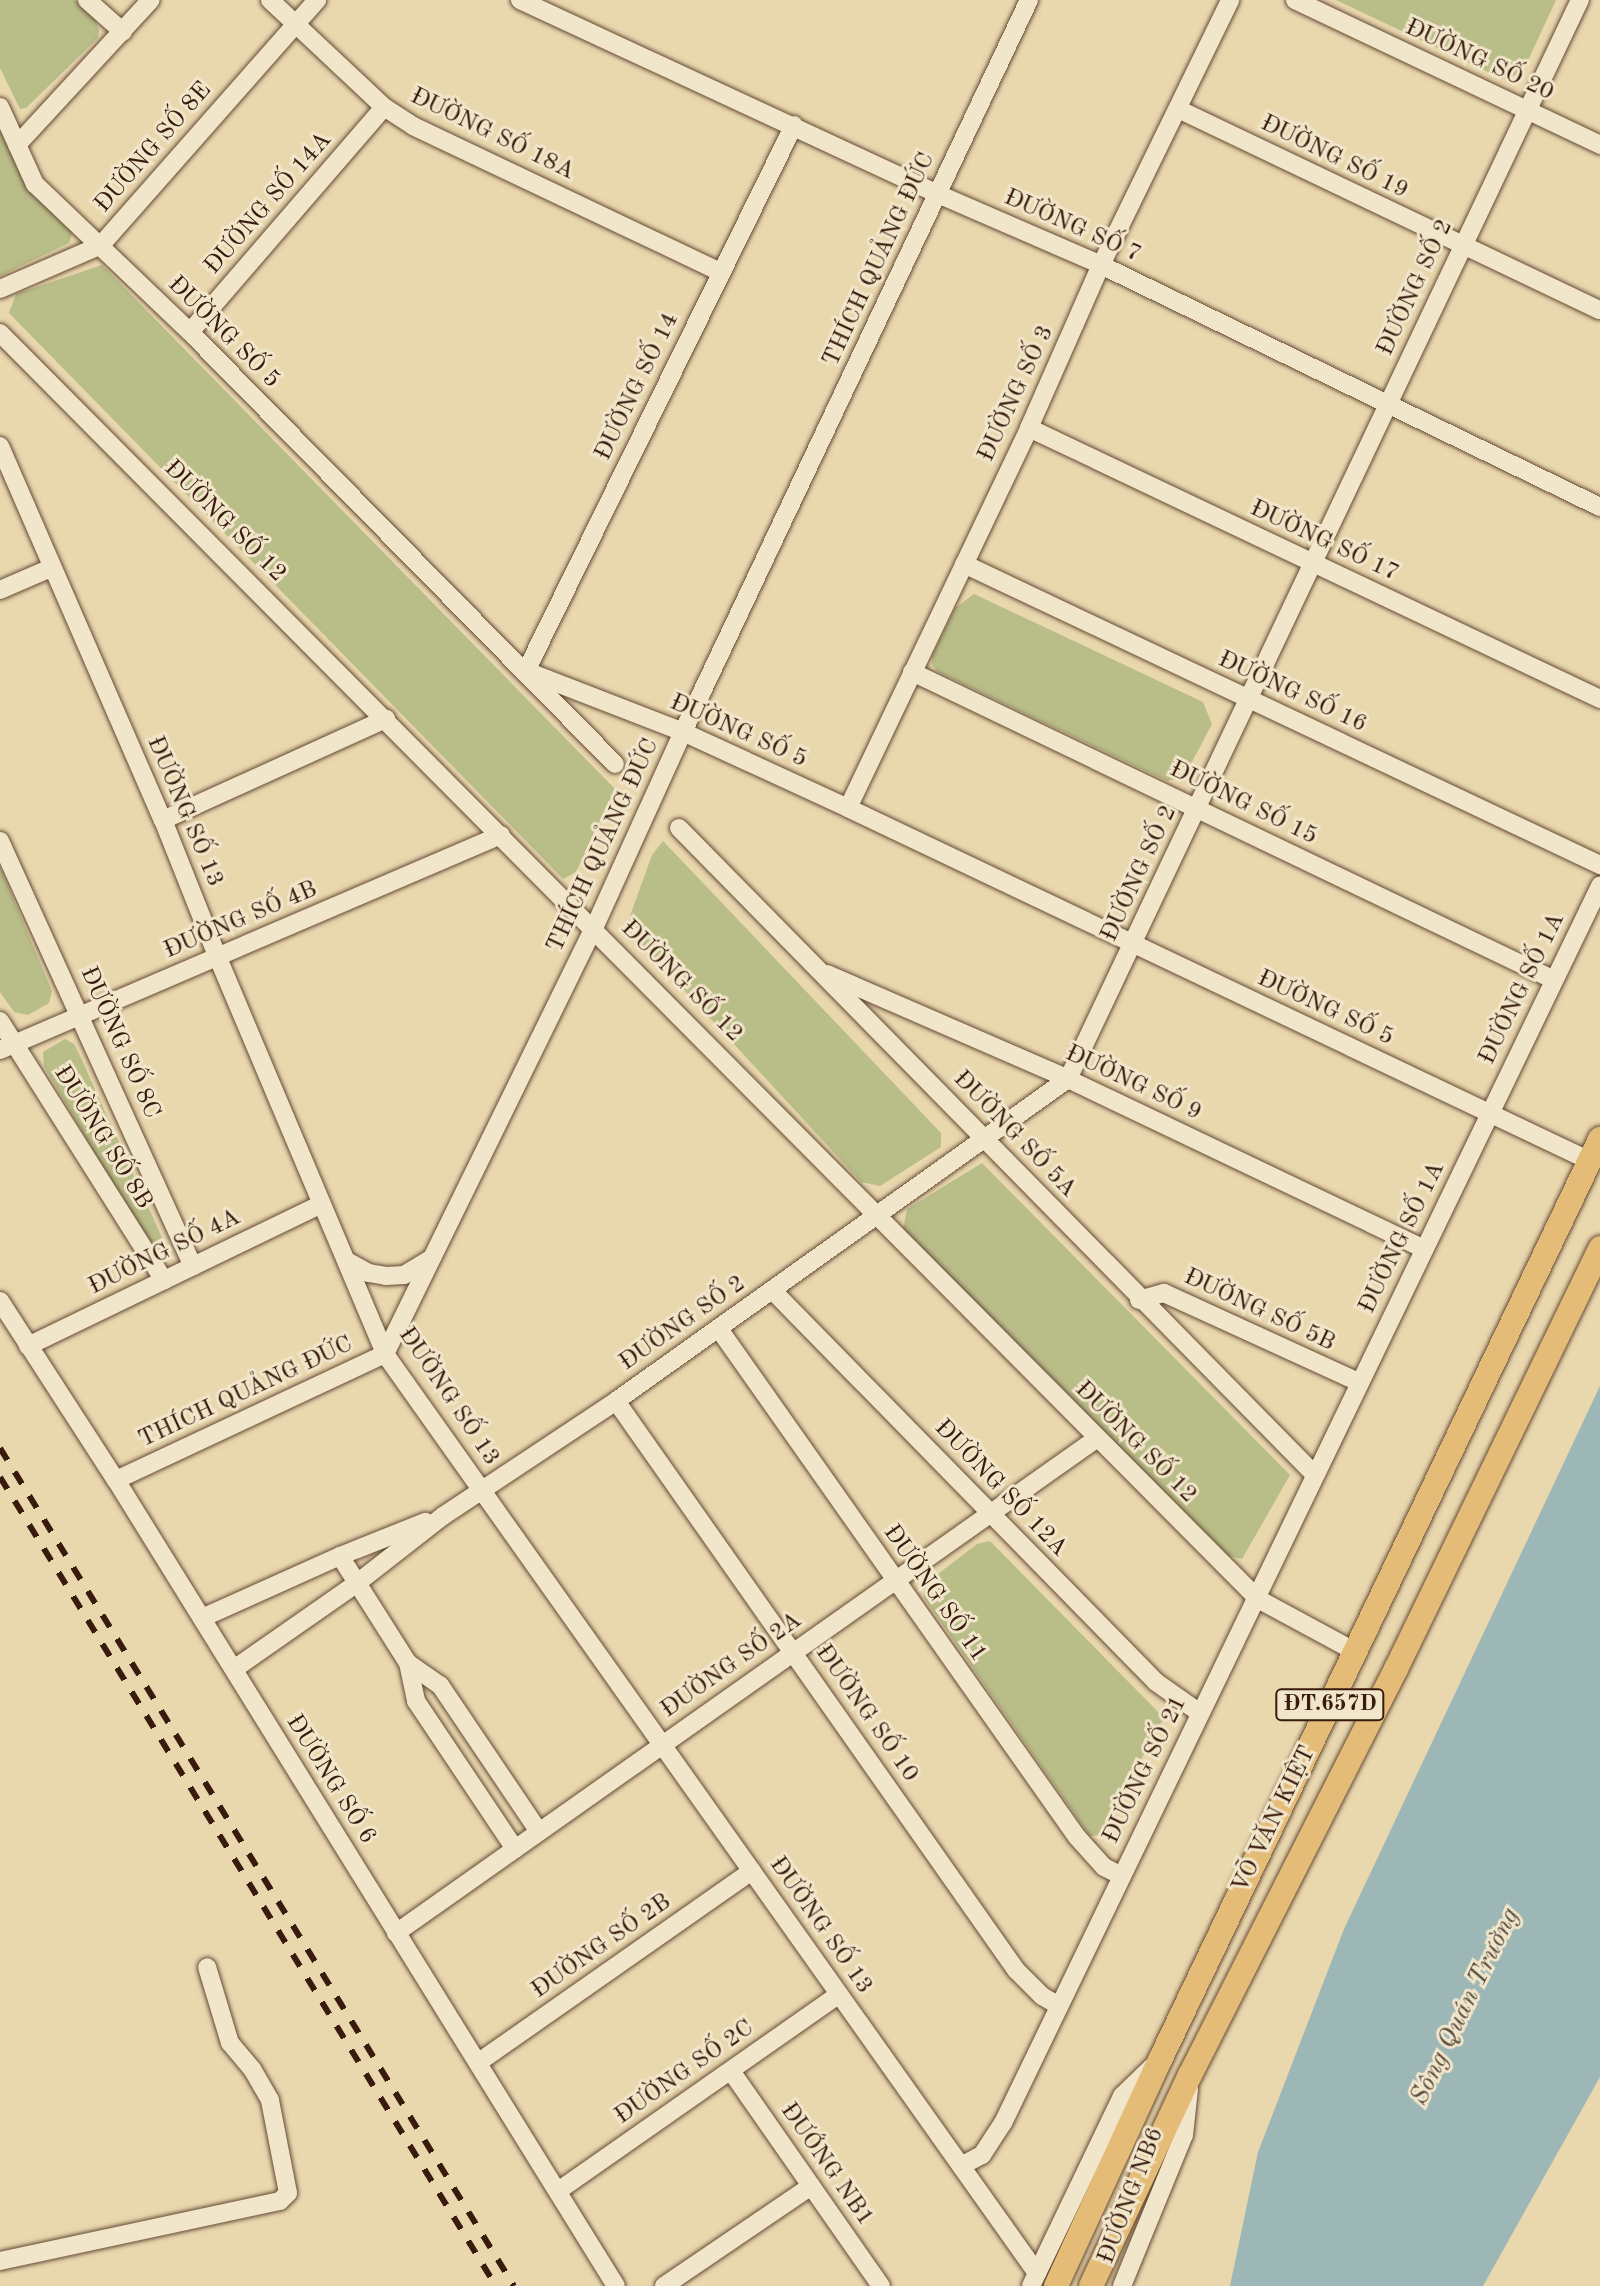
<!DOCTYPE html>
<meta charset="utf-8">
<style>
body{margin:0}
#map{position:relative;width:1600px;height:2286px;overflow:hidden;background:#e9d7ae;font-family:"Old Standard TT",serif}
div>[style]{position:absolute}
.green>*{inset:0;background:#b9bd88}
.water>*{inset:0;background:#9cb7b5}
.roads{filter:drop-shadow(0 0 2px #644a35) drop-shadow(0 0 2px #644a35)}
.minor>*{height:18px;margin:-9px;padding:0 9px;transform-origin:9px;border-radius:9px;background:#f1e5ca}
.major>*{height:24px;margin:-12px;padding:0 12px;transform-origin:12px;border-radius:12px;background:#e4bc77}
.rail>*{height:6px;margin-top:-3px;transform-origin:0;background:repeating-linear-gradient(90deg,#381b0d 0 14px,transparent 0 28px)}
span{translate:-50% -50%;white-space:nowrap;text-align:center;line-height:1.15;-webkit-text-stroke:6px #f1e5ca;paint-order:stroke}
.shield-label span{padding:2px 6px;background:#f1e5ca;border:2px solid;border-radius:6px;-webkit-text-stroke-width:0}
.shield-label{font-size:22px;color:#381b0d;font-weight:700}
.street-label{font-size:24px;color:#381b0d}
.water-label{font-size:26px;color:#564a3f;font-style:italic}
</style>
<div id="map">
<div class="green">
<div style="clip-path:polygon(0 0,75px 0,94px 17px,99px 30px,98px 38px,26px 108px,20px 109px,0 68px)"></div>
<div style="clip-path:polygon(1336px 0,1556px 0,1522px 73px,1503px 79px)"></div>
<div style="clip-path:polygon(0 130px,24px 180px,73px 231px,69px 243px,0 276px)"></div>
<div style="clip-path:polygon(102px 265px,615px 789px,576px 872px,563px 879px,9px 313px,16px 294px)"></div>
<div style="clip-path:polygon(974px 594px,1203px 702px,1212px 724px,1184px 777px,1167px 781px,938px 672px,932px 665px,932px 656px,955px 608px)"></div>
<div style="clip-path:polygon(663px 841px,941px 1133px,941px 1147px,880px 1186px,861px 1182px,626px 927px,652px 855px)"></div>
<div style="clip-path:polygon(0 867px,52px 991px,49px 1003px,28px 1015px,14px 1012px,0 992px)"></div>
<div style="clip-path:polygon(65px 1039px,74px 1044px,80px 1056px,163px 1240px,159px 1247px,145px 1239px,44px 1066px,43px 1052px)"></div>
<div style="clip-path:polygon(982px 1163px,1290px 1475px,1242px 1559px,1225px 1555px,903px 1230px,907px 1209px)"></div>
<div style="clip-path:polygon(990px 1541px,1164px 1718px,1099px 1835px,1090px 1836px,924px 1598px,925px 1584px,977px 1544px)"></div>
</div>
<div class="water">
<div style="clip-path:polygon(1600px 1386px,1600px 2077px,1483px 2286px,1230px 2286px,1258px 2152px,1344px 1929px)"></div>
</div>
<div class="roads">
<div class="minor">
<div style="left:87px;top:0;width:48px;rotate:41.6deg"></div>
<div style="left:270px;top:0;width:156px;rotate:43.2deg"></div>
<div style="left:384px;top:107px;width:35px;rotate:33deg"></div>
<div style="left:413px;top:126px;width:341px;rotate:25.4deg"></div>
<div style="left:520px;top:0;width:461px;rotate:24.9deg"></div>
<div style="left:938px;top:194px;width:178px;rotate:23.5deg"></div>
<div style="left:1101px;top:265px;width:555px;rotate:25.87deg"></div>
<div style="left:1295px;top:0;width:338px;rotate:25.4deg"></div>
<div style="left:0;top:107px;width:85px;rotate:65.6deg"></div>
<div style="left:35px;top:184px;width:214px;rotate:43.7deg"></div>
<div style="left:190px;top:332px;width:606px;rotate:45.47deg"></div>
<div style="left:1178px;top:109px;width:467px;rotate:25.5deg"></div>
<div style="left:17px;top:145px;width:197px;rotate:-47.3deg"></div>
<div style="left:0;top:289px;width:110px;rotate:-23.5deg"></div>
<div style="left:101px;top:245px;width:327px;rotate:-48.6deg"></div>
<div style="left:190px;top:332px;width:297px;rotate:-49.2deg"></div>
<div style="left:0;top:333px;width:1785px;rotate:45.18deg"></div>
<div style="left:1258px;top:1599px;width:111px;rotate:28.4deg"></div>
<div style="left:1029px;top:428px;width:632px;rotate:25.39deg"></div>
<div style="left:0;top:446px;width:408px;rotate:66.5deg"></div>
<div style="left:163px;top:820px;width:149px;rotate:68.3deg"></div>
<div style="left:218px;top:958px;width:430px;rotate:67.1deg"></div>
<div style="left:385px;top:1354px;width:1127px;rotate:54.65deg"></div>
<div style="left:964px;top:564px;width:704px;rotate:25.33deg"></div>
<div style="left:0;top:590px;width:56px;rotate:-23.3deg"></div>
<div style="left:526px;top:671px;width:168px;rotate:21.2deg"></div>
<div style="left:683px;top:732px;width:182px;rotate:24.7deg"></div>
<div style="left:848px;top:808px;width:822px;rotate:25.44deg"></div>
<div style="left:526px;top:671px;width:608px;rotate:-63.86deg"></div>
<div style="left:912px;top:672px;width:712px;rotate:25.63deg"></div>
<div style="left:848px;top:808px;width:421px;rotate:-64.5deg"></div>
<div style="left:1029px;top:428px;width:178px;rotate:-66.2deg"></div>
<div style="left:1101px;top:265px;width:295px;rotate:-64deg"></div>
<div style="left:163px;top:820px;width:245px;rotate:-24.4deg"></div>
<div style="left:679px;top:828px;width:907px;rotate:45.49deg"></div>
<div style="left:0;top:841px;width:467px;rotate:65.6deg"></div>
<div style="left:827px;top:974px;width:263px;rotate:23.5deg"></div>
<div style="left:1068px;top:1079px;width:395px;rotate:25.5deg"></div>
<div style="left:0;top:1021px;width:307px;rotate:57.7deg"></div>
<div style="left:0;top:1050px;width:545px;rotate:-23.23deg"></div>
<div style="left:347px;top:1261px;width:25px;rotate:29deg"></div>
<div style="left:369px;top:1273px;width:17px;rotate:10deg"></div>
<div style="left:386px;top:1276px;width:18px;rotate:-3deg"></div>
<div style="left:404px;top:1275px;width:29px;rotate:-31deg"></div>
<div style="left:773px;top:1291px;width:547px;rotate:45.59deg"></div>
<div style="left:1156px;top:1682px;width:54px;rotate:35.2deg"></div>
<div style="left:1139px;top:1300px;width:26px;rotate:-16deg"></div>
<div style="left:1164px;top:1293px;width:213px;rotate:24.6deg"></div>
<div style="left:0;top:1301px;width:213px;rotate:57.1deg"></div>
<div style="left:116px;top:1480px;width:948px;rotate:58.19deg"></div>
<div style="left:719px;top:1329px;width:621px;rotate:54.83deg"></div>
<div style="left:1077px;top:1837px;width:40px;rotate:48deg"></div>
<div style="left:1104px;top:1867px;width:20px;rotate:27deg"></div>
<div style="left:28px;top:1346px;width:326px;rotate:-25.8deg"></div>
<div style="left:616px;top:1401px;width:696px;rotate:54.89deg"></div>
<div style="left:1016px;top:1970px;width:37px;rotate:45deg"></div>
<div style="left:1042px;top:1996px;width:20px;rotate:30deg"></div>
<div style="left:116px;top:1480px;width:297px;rotate:-25.1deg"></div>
<div style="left:385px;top:1354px;width:475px;rotate:-63.9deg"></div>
<div style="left:594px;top:928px;width:215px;rotate:-65.6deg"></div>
<div style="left:683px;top:732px;width:810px;rotate:-64.7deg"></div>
<div style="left:340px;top:1556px;width:127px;rotate:57.6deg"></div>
<div style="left:408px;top:1663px;width:39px;rotate:35deg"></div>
<div style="left:440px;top:1685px;width:177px;rotate:56deg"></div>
<div style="left:202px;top:1618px;width:151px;rotate:-24.2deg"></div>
<div style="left:340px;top:1556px;width:92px;rotate:-21.8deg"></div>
<div style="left:408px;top:1663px;width:39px;rotate:78deg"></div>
<div style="left:416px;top:1701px;width:178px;rotate:56.2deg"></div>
<div style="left:234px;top:1669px;width:149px;rotate:-34.9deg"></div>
<div style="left:356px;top:1584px;width:110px;rotate:-38deg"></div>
<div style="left:443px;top:1516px;width:208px;rotate:-33.6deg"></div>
<div style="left:616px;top:1401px;width:555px;rotate:-35.47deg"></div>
<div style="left:1068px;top:1079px;width:1194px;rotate:-64.62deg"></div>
<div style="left:396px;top:1933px;width:857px;rotate:-35.21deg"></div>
<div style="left:479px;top:2062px;width:333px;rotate:-35deg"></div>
<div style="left:731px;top:2071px;width:262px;rotate:55.1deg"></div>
<div style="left:961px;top:2166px;width:24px;rotate:-28deg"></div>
<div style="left:982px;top:2155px;width:38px;rotate:-57deg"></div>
<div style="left:1003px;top:2123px;width:1374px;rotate:-64.24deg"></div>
<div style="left:558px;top:2191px;width:343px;rotate:-35deg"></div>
<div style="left:0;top:2261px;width:286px;rotate:-12.1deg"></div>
<div style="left:280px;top:2201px;width:11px;rotate:-45deg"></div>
<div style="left:288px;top:2193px;width:95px;rotate:-101deg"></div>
<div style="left:270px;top:2100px;width:36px;rotate:-120deg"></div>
<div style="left:252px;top:2069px;width:34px;rotate:-130deg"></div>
<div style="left:230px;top:2043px;width:79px;rotate:-106.8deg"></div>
<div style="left:664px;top:2286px;width:178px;rotate:-34.2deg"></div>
<div style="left:1031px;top:2286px;width:211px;rotate:-64.4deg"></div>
<div style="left:1122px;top:2096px;width:42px;rotate:-44deg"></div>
<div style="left:1122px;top:2286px;width:163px;rotate:-67.7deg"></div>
<div style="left:1184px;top:2135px;width:46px;rotate:-83.8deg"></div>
</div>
<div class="major">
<div style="left:1056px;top:2286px;width:249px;rotate:-65.3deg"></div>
<div style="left:1160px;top:2060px;width:1021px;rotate:-64.46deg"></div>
<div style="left:1091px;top:2286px;width:233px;rotate:-64.9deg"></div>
<div style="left:1190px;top:2075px;width:455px;rotate:-63.1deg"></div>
<div style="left:1396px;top:1669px;width:468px;rotate:-64.1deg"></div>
</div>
</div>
<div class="rail">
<div style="left:0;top:1448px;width:983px;rotate:58.48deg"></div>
<div style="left:0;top:1477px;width:949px;rotate:58.49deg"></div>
</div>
<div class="shield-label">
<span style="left:1330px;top:1705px">ĐT.657D</span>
</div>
<div class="street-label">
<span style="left:1479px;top:61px;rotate:25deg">ĐƯỜNG SỐ 20</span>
<span style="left:492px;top:135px;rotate:26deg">ĐƯỜNG SỐ 18A</span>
<span style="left:154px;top:148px;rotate:-49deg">ĐƯỜNG SỐ 8E</span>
<span style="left:1334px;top:158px;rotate:26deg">ĐƯỜNG SỐ 19</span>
<span style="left:269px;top:204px;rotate:-49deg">ĐƯỜNG SỐ 14A</span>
<span style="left:1072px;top:227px;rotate:24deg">ĐƯỜNG SỐ 7</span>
<span style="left:880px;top:260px;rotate:-65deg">THÍCH QUẢNG ĐỨC</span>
<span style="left:1416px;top:288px;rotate:-65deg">ĐƯỜNG SỐ 2</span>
<span style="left:223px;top:333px;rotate:45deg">ĐƯỜNG SỐ 5</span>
<span style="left:638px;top:387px;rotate:-64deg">ĐƯỜNG SỐ 14</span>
<span style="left:1017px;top:394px;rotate:-65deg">ĐƯỜNG SỐ 3</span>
<span style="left:224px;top:522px;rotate:45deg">ĐƯỜNG SỐ 12</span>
<span style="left:1324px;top:542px;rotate:25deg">ĐƯỜNG SỐ 17</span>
<span style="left:1292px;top:693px;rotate:25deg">ĐƯỜNG SỐ 16</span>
<span style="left:738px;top:732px;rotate:24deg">ĐƯỜNG SỐ 5</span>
<span style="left:1243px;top:804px;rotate:26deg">ĐƯỜNG SỐ 15</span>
<span style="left:184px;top:812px;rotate:67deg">ĐƯỜNG SỐ 13</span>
<span style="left:604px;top:846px;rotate:-65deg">THÍCH QUẢNG ĐỨC</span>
<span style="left:1140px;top:874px;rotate:-65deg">ĐƯỜNG SỐ 2</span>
<span style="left:241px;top:921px;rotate:-23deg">ĐƯỜNG SỐ 4B</span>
<span style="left:681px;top:982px;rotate:45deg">ĐƯỜNG SỐ 12</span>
<span style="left:1523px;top:989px;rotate:-64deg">ĐƯỜNG SỐ 1A</span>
<span style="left:1325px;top:1009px;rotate:25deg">ĐƯỜNG SỐ 5</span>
<span style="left:119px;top:1043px;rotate:66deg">ĐƯỜNG SỐ 8C</span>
<span style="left:1133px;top:1084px;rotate:25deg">ĐƯỜNG SỐ 9</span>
<span style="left:1014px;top:1135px;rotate:46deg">ĐƯỜNG SỐ 5A</span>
<span style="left:102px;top:1138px;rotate:58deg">ĐƯỜNG SỐ 8B</span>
<span style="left:1403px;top:1238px;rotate:-64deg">ĐƯỜNG SỐ 1A</span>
<span style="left:165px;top:1253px;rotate:-26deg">ĐƯỜNG SỐ 4A</span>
<span style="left:1259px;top:1311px;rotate:25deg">ĐƯỜNG SỐ 5B</span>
<span style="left:683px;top:1324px;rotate:-35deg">ĐƯỜNG SỐ 2</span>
<span style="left:246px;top:1393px;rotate:-25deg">THÍCH QUẢNG ĐỨC</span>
<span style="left:448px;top:1397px;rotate:56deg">ĐƯỜNG SỐ 13</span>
<span style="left:1135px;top:1443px;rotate:45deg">ĐƯỜNG SỐ 12</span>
<span style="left:1000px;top:1489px;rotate:46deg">ĐƯỜNG SỐ 12A</span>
<span style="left:934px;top:1594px;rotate:55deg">ĐƯỜNG SỐ 11</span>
<span style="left:732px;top:1666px;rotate:-35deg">ĐƯỜNG SỐ 2A</span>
<span style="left:866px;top:1714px;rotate:55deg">ĐƯỜNG SỐ 10</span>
<span style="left:1146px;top:1770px;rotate:-64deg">ĐƯỜNG SỐ 21</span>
<span style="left:330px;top:1780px;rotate:58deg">ĐƯỜNG SỐ 6</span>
<span style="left:1275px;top:1820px;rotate:-64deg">VÕ VĂN KIỆT</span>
<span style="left:820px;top:1926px;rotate:55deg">ĐƯỜNG SỐ 13</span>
<span style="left:602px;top:1947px;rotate:-35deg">ĐƯỜNG SỐ 2B</span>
<span style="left:685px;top:2073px;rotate:-35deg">ĐƯỜNG SỐ 2C</span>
<span style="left:826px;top:2165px;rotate:55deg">ĐƯỚNG NB1</span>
<span style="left:1132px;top:2196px;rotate:-69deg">ĐƯỜNG NB6</span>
</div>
<div class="water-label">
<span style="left:1466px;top:2007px;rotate:-64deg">Sông Quán Trường</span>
</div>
</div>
